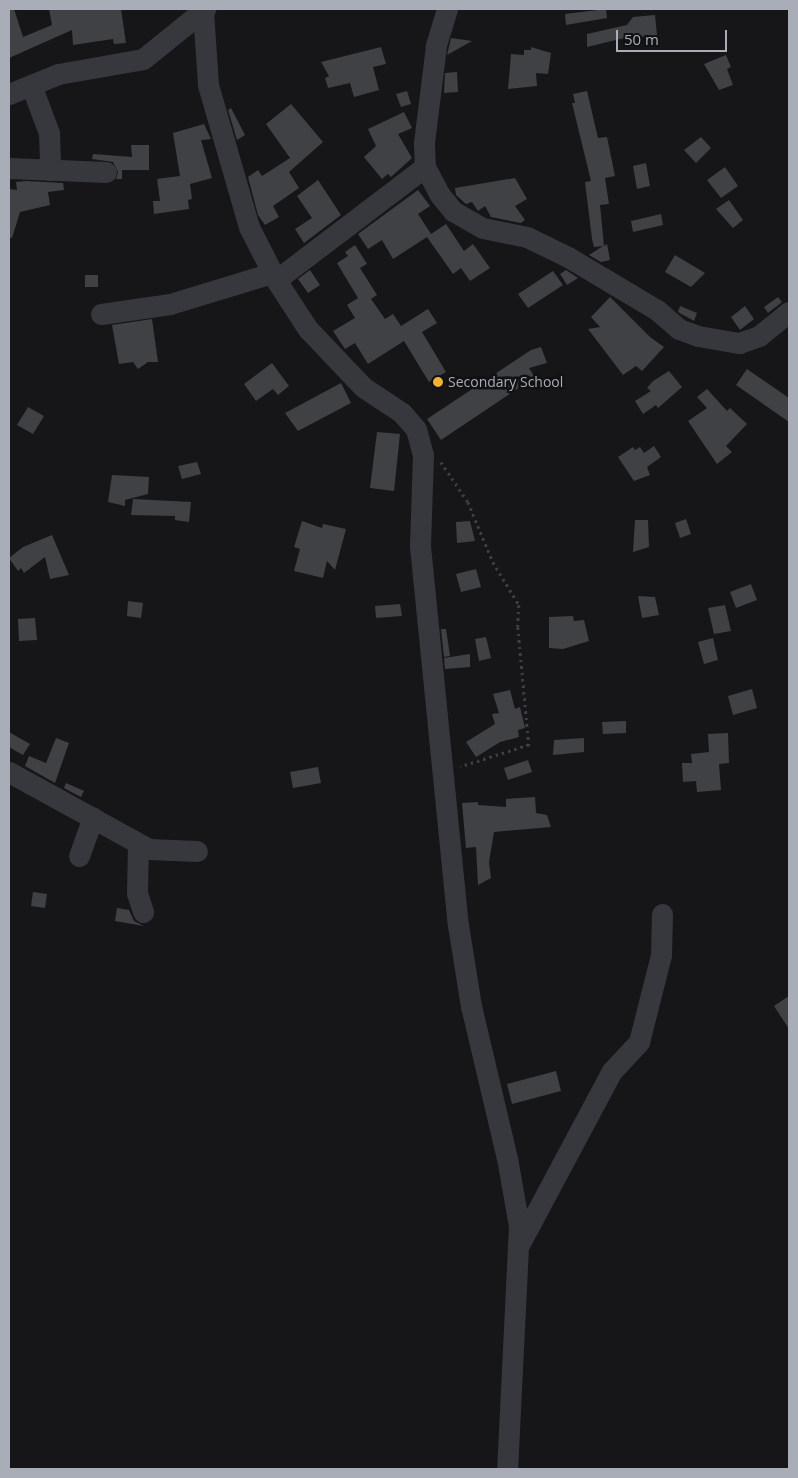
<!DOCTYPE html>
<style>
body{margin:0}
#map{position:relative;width:798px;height:1478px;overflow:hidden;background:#161618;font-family:"Open Sans",sans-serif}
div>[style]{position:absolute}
.building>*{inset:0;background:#404145}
.path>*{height:2.5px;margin-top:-1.25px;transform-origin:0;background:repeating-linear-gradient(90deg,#3d3f44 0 2.5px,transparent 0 6.5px)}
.minor>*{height:21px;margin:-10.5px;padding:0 10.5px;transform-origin:10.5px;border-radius:10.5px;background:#37383d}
.dots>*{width:14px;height:14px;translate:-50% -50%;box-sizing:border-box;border:2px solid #111113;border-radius:50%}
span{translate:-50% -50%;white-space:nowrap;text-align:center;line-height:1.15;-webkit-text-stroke:5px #111113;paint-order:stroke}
.poi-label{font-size:14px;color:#a8adb8}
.left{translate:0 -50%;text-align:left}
.frame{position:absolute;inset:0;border:10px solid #a8adb8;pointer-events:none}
.scale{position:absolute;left:616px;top:30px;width:111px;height:22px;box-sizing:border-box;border:2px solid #a8adb8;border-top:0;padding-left:6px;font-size:15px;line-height:18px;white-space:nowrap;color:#a8adb8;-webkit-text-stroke:4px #111113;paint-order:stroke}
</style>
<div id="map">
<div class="building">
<div style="clip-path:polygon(9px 9px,14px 9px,23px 37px,52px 25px,49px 9px,121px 9px,126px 43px,114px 44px,113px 39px,73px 45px,72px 30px,9px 58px)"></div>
<div style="clip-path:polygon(606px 9px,607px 18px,566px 25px,565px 14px)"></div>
<div style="clip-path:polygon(655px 15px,657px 35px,620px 39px,587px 47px,587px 34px,627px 25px,633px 17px)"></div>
<div style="clip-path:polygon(451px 38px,472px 41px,447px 55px)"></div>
<div style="clip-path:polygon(381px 47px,386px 64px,373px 67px,379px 90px,354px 97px,350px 83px,328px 88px,325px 78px,329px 76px,321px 62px)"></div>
<div style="clip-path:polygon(531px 47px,551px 53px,548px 74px,536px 73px,537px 86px,508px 89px,511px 54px,524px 55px,524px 50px,531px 50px)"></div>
<div style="clip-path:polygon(726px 55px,731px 67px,727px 69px,733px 85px,719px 90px,704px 64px)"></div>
<div style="clip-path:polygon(457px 72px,458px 92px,444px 93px,445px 73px)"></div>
<div style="clip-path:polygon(407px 91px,411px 104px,401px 107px,396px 94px)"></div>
<div style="clip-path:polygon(587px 91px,598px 138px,607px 137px,615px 176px,605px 178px,609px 204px,600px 205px,604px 246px,607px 244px,610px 260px,601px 262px,589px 255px,603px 246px,594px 247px,592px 239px,585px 182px,591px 181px,572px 103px,575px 103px,573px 94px)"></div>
<div style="clip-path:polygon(291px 104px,323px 142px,289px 172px,299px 188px,273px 206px,279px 217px,265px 225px,258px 215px,248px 177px,258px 170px,262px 176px,290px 158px,266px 124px)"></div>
<div style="clip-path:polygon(231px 108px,245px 135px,237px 140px,228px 110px)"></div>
<div style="clip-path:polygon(404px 112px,412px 128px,398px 134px,412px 158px,391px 177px,388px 174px,382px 179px,364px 157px,376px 146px,368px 129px)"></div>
<div style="clip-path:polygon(204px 124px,211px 139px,201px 140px,212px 178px,190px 184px,192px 199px,188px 200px,189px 209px,154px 214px,153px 201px,160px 201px,157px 179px,180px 176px,173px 133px)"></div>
<div style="clip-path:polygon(701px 137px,711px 148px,696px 163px,684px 150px)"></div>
<div style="clip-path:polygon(131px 145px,149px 145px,149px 170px,122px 170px,122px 179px,116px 179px,118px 172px,113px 162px,92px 159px,93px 154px,132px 157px)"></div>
<div style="clip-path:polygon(646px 163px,650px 186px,637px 189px,633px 166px)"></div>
<div style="clip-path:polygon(725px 167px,738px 186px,721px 198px,707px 180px)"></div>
<div style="clip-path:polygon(515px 178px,527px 199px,515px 206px,525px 220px,521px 223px,491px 217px,485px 206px,478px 211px,472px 202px,466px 204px,456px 195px,455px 188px)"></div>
<div style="clip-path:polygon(318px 180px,341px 215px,304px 243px,295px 229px,312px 218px,297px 196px)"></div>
<div style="clip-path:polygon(26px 181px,63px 183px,64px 190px,48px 192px,50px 205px,20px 212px,12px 238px,9px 238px,9px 189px,17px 190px,16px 182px)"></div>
<div style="clip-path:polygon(418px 190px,430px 206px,418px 214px,431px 234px,446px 224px,464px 251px,473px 244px,490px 268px,470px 281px,461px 268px,453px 274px,427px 237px,393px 259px,382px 240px,368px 249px,358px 234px)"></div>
<div style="clip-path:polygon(729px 200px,743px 220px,733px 228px,716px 209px)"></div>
<div style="clip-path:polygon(661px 214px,663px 225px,633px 232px,631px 221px)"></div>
<div style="clip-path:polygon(355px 245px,367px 264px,360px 268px,377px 295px,371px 299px,385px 319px,393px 314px,401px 326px,428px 309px,437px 323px,422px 332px,446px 372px,429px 382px,404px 341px,368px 364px,355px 343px,345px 349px,333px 331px,355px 318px,347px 305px,358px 298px,337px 263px,348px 256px,345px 252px)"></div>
<div style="clip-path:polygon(675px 255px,705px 273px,691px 287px,665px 272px)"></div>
<div style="clip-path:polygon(310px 270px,320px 285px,308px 293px,298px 279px)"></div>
<div style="clip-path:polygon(566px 270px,578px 278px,567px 285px,560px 274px)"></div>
<div style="clip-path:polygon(553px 271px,563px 285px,528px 308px,518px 294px)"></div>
<div style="clip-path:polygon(85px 275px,98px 275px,98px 287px,85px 287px)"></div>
<div style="clip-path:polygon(610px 297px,650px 337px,664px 347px,642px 371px,636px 366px,623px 375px,588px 329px,600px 327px,591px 317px)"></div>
<div style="clip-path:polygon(778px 297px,782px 302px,768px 313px,764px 307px)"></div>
<div style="clip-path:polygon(680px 306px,697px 313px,694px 321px,678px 312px)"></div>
<div style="clip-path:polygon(745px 306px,754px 319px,740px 330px,731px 317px)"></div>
<div style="clip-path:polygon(152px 319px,158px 362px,148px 362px,138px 369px,133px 362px,119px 364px,112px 325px)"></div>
<div style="clip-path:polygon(541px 347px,547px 363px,529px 368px,535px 377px,441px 440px,427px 419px,531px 350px)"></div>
<div style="clip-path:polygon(272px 363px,289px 386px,278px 395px,273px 389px,256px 401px,244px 384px)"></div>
<div style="clip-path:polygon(747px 369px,789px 398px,789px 422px,736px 385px)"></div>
<div style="clip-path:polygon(669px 371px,682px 387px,658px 408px,656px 405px,643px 414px,635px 401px,651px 391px,647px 388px,653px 381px)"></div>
<div style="clip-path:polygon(341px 383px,351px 403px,298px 431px,285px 413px)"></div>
<div style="clip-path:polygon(707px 389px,727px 411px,730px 408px,747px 424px,726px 446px,732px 452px,717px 464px,688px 421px,707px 408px,697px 397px)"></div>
<div style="clip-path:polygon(28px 407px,44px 416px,33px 434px,17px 425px)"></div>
<div style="clip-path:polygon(377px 432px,400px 434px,394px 491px,370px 488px)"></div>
<div style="clip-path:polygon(654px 446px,661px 457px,647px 467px,650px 475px,634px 481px,618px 457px,633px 447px,635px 450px,640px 447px,644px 453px)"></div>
<div style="clip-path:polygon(197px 462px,201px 474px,182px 479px,178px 466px)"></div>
<div style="clip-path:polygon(112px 475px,149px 477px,148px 494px,125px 500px,125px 506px,108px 502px)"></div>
<div style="clip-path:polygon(133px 499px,191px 502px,189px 522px,175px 520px,175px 516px,131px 515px)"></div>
<div style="clip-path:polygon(686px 519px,691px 534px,680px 538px,675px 523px)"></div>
<div style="clip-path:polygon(635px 520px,648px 520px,649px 547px,633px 552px)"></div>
<div style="clip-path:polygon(302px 521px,322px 528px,323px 524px,346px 529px,335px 570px,327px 561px,323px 578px,294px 571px,300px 549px,294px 547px)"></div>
<div style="clip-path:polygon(470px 521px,475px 541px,457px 543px,456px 522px)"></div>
<div style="clip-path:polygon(52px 535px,69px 575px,50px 579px,45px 557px,24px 573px,21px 568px,18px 571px,9px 558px,23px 547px)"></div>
<div style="clip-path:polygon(476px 569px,481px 587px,461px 592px,456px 574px)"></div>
<div style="clip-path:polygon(751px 584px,757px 600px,736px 608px,730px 592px)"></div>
<div style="clip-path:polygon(638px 596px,655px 597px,659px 615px,642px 618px)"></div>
<div style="clip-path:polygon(128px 601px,143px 603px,141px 618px,127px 616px)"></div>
<div style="clip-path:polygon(400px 604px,402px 616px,376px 618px,375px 606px)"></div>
<div style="clip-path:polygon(725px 605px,731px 631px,714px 634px,708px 608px)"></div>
<div style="clip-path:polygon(573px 616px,574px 621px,584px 620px,589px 641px,563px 649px,549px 648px,549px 617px)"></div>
<div style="clip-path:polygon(35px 618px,37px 640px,19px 641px,18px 619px)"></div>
<div style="clip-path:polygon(441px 629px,446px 629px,450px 656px,444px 657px)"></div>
<div style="clip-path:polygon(486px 637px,491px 658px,479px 661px,475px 639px)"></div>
<div style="clip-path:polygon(713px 638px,718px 660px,704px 664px,698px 642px)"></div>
<div style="clip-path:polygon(470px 654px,470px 667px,445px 669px,444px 658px)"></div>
<div style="clip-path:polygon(752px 689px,757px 708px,733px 715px,728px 696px)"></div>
<div style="clip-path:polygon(510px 690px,515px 709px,520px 707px,525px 728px,518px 730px,519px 737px,500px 742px,476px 757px,466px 742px,495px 724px,492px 714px,499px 713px,493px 694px)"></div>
<div style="clip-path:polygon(626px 721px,626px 733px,603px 734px,602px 722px)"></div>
<div style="clip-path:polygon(9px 732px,30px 744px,23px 755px,9px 747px)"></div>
<div style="clip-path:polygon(728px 733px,729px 763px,719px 764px,721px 790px,697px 792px,696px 781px,683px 782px,682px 763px,692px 763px,691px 754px,709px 752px,708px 734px)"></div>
<div style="clip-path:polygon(56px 738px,69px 743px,55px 783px,25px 766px,29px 756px,46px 763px)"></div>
<div style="clip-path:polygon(584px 738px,584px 752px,553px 755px,554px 740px)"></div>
<div style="clip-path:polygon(528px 760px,532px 772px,508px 780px,504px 768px)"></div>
<div style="clip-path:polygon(318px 767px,321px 783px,293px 788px,290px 772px)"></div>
<div style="clip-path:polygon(66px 783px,84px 791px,81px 797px,64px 788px)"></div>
<div style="clip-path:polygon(535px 797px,536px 813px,547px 815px,551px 827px,494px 832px,489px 862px,491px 878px,478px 885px,476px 847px,466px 848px,462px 803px,478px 802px,478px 805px,506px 807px,506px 799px)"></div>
<div style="clip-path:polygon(33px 892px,47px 894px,45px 908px,31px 906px)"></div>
<div style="clip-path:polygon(117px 908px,129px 910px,134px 921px,144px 926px,115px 921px)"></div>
<div style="clip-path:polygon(789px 996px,789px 1029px,774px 1006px)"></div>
<div style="clip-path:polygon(556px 1071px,561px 1091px,512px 1104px,507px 1084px)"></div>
</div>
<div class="path">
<div style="left:441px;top:462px;width:48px;rotate:56deg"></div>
<div style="left:468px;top:502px;width:65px;rotate:67.4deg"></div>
<div style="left:493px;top:562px;width:50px;rotate:58.8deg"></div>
<div style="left:519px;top:605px;width:22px;rotate:93deg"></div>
<div style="left:518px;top:627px;width:119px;rotate:84.7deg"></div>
<div style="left:529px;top:745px;width:72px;rotate:162.3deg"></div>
</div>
<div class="minor">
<div style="left:447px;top:9px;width:39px;rotate:107deg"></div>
<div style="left:436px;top:46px;width:98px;rotate:97.1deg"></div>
<div style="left:424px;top:143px;width:24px;rotate:88deg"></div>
<div style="left:425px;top:167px;width:32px;rotate:62deg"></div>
<div style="left:440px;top:195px;width:21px;rotate:51deg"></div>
<div style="left:453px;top:211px;width:34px;rotate:30deg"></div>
<div style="left:483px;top:228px;width:45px;rotate:11.6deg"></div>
<div style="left:527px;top:237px;width:46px;rotate:26deg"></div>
<div style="left:568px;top:257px;width:104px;rotate:30.8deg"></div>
<div style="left:657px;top:310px;width:29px;rotate:41deg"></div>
<div style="left:679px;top:329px;width:20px;rotate:20deg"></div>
<div style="left:698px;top:336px;width:42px;rotate:9.7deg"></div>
<div style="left:739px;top:343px;width:21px;rotate:-19deg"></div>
<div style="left:759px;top:336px;width:38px;rotate:-39deg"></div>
<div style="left:203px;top:11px;width:74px;rotate:86.1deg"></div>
<div style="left:208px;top:85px;width:148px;rotate:73.9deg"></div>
<div style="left:249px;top:227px;width:59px;rotate:63deg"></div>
<div style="left:276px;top:280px;width:59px;rotate:56.9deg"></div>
<div style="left:308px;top:329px;width:80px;rotate:46.5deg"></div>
<div style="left:363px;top:387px;width:47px;rotate:33.7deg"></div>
<div style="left:402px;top:413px;width:21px;rotate:49deg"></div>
<div style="left:416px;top:429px;width:27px;rotate:75deg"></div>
<div style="left:423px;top:455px;width:91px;rotate:91.9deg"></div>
<div style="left:420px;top:546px;width:381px;rotate:84.3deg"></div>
<div style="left:458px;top:925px;width:82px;rotate:80.9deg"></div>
<div style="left:471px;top:1006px;width:156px;rotate:76.7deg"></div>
<div style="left:507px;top:1158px;width:69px;rotate:80deg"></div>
<div style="left:519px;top:1226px;width:243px;rotate:92.8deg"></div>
<div style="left:31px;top:85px;width:51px;rotate:69.4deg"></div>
<div style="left:49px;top:133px;width:37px;rotate:88deg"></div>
<div style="left:9px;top:94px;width:53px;rotate:-22.2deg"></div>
<div style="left:58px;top:74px;width:86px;rotate:-10deg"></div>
<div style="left:143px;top:59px;width:80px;rotate:-38.9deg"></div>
<div style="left:9px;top:168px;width:97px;rotate:2.4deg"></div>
<div style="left:276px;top:280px;width:187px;rotate:-37.2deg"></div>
<div style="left:101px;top:314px;width:70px;rotate:-8.2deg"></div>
<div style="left:170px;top:304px;width:107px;rotate:-16.9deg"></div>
<div style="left:9px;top:772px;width:160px;rotate:28.8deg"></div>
<div style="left:149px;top:849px;width:48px;rotate:2.4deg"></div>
<div style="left:138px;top:844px;width:49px;rotate:91.2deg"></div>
<div style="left:137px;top:893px;width:20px;rotate:72deg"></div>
<div style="left:79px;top:856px;width:41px;rotate:-70.3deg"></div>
<div style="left:520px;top:1243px;width:195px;rotate:-61.9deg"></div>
<div style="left:612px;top:1071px;width:40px;rotate:-47deg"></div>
<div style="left:639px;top:1042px;width:90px;rotate:-75.8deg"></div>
<div style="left:661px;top:955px;width:41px;rotate:-88.6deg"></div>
</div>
<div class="dots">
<div style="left:438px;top:382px;background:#f2b134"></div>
</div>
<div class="poi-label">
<span class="left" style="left:448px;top:382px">Secondary School</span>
</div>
<div class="frame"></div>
<div class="scale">50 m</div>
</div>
